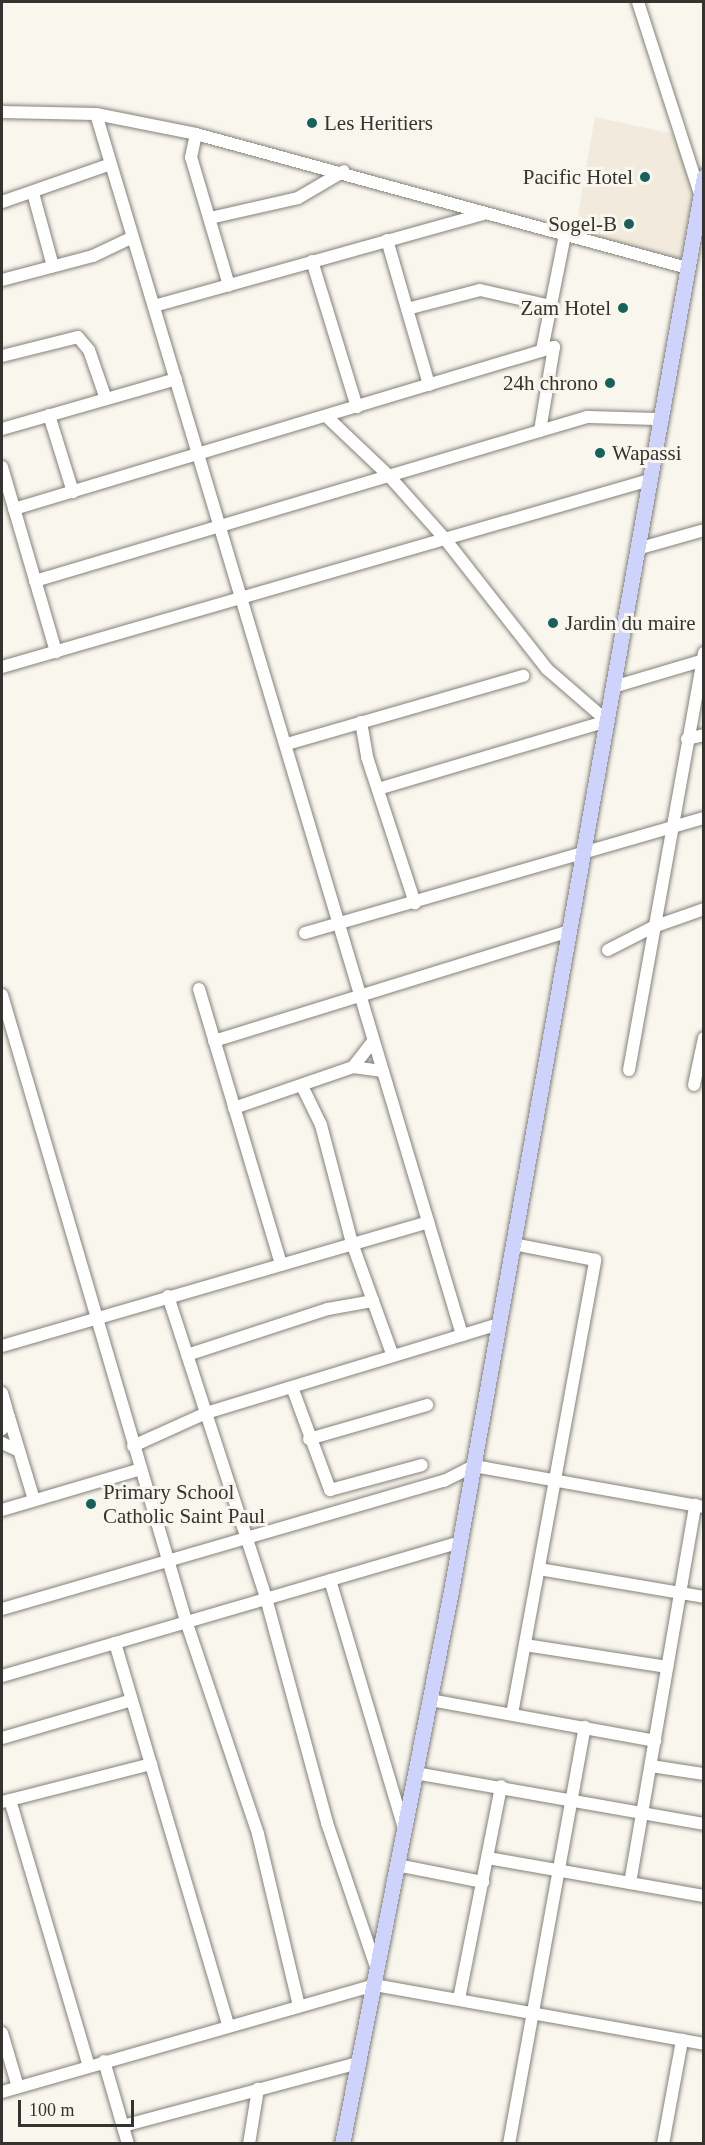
<!DOCTYPE html>
<style>
body{margin:0}
#map{position:relative;width:705px;height:2145px;overflow:hidden;background:#f9f6ee;font-family:Georgia,serif}
div>[style]{position:absolute}
.built>*{inset:0;background:#f2ebdd}
.roads{filter:drop-shadow(0 0 2px #84817a) drop-shadow(0 0 2px #84817a)}
.minor>*{height:12px;margin:-6px;padding:0 6px;transform-origin:6px;border-radius:6px;background:#fff}
.major>*{height:15px;margin:-7.5px;padding:0 7.5px;transform-origin:7.5px;border-radius:7.5px;background:#ced3fb}
.dots>*{width:16px;height:16px;translate:-50% -50%;box-sizing:border-box;border:3px solid #f9f6ee;border-radius:50%}
span{translate:-50% -50%;white-space:nowrap;text-align:center;line-height:1.15;-webkit-text-stroke:6px #f9f6ee;paint-order:stroke}
.poi-label{font-size:21px;color:#343330}
.left{translate:0 -50%;text-align:left}
.right{translate:-100% -50%;text-align:right}
.frame{position:absolute;inset:0;border:3px solid #343330;pointer-events:none}
.scale{position:absolute;left:18px;top:2100px;width:116px;height:27px;box-sizing:border-box;border:3px solid #343330;border-top:0;padding-left:8px;font-size:18px;line-height:21px;white-space:nowrap;color:#343330;-webkit-text-stroke:4px #f9f6ee;paint-order:stroke}
</style>
<div id="map">
<div class="built">
<div style="clip-path:polygon(595px 117px,674px 134px,694px 192px,680px 259px,575px 232px)"></div>
</div>
<div class="roads">
<div class="minor">
<div style="left:638px;top:2px;width:202px;rotate:72.1deg"></div>
<div style="left:2px;top:112px;width:94px;rotate:1.2deg"></div>
<div style="left:96px;top:114px;width:102px;rotate:11.3deg"></div>
<div style="left:196px;top:134px;width:506px;rotate:15.25deg"></div>
<div style="left:96px;top:114px;width:1275px;rotate:73.31deg"></div>
<div style="left:196px;top:134px;width:24px;rotate:102deg"></div>
<div style="left:191px;top:157px;width:134px;rotate:73.5deg"></div>
<div style="left:33px;top:193px;width:76px;rotate:74.7deg"></div>
<div style="left:2px;top:202px;width:115px;rotate:-19.2deg"></div>
<div style="left:210px;top:218px;width:90px;rotate:-12.8deg"></div>
<div style="left:298px;top:198px;width:53px;rotate:-30.4deg"></div>
<div style="left:387px;top:240px;width:151px;rotate:73.8deg"></div>
<div style="left:312px;top:261px;width:153px;rotate:72.9deg"></div>
<div style="left:2px;top:280px;width:94px;rotate:-14.8deg"></div>
<div style="left:93px;top:256px;width:44px;rotate:-25.4deg"></div>
<div style="left:154px;top:306px;width:343px;rotate:-15.6deg"></div>
<div style="left:407px;top:309px;width:75px;rotate:-14.6deg"></div>
<div style="left:480px;top:290px;width:73px;rotate:12.7deg"></div>
<div style="left:542px;top:350px;width:117px;rotate:-78.7deg"></div>
<div style="left:2px;top:356px;width:78px;rotate:-14deg"></div>
<div style="left:78px;top:337px;width:17px;rotate:50deg"></div>
<div style="left:89px;top:350px;width:52px;rotate:70.9deg"></div>
<div style="left:49px;top:415px;width:81px;rotate:72.7deg"></div>
<div style="left:326px;top:416px;width:88px;rotate:43.6deg"></div>
<div style="left:390px;top:477px;width:83px;rotate:48.4deg"></div>
<div style="left:445px;top:539px;width:165px;rotate:51.9deg"></div>
<div style="left:547px;top:669px;width:79px;rotate:40.9deg"></div>
<div style="left:2px;top:429px;width:181px;rotate:-16deg"></div>
<div style="left:2px;top:467px;width:193px;rotate:73.7deg"></div>
<div style="left:14px;top:509px;width:564px;rotate:-16.7deg"></div>
<div style="left:554px;top:347px;width:85px;rotate:99.5deg"></div>
<div style="left:637px;top:549px;width:70px;rotate:-15.8deg"></div>
<div style="left:35px;top:581px;width:576px;rotate:-16.55deg"></div>
<div style="left:587px;top:417px;width:72px;rotate:1.6deg"></div>
<div style="left:2px;top:667px;width:673px;rotate:-16.12deg"></div>
<div style="left:613px;top:687px;width:95px;rotate:-16.5deg"></div>
<div style="left:361px;top:722px;width:36px;rotate:80deg"></div>
<div style="left:367px;top:757px;width:154px;rotate:71.8deg"></div>
<div style="left:687px;top:739px;width:17px;rotate:-13deg"></div>
<div style="left:287px;top:744px;width:246px;rotate:-16.1deg"></div>
<div style="left:378px;top:789px;width:239px;rotate:-16.5deg"></div>
<div style="left:305px;top:933px;width:415px;rotate:-16.1deg"></div>
<div style="left:608px;top:950px;width:51px;rotate:-27.1deg"></div>
<div style="left:653px;top:927px;width:54px;rotate:-19.4deg"></div>
<div style="left:199px;top:989px;width:287px;rotate:73.4deg"></div>
<div style="left:2px;top:995px;width:652px;rotate:73.62deg"></div>
<div style="left:186px;top:1621px;width:225px;rotate:71.3deg"></div>
<div style="left:258px;top:1834px;width:177px;rotate:76.6deg"></div>
<div style="left:214px;top:1041px;width:372px;rotate:-17.2deg"></div>
<div style="left:353px;top:1067px;width:33px;rotate:-52deg"></div>
<div style="left:629px;top:1070px;width:424px;rotate:-79.8deg"></div>
<div style="left:694px;top:1085px;width:48px;rotate:-78deg"></div>
<div style="left:302px;top:1086px;width:43px;rotate:64deg"></div>
<div style="left:321px;top:1125px;width:122px;rotate:75.3deg"></div>
<div style="left:352px;top:1243px;width:120px;rotate:70.1deg"></div>
<div style="left:234px;top:1108px;width:126px;rotate:-19deg"></div>
<div style="left:353px;top:1067px;width:30px;rotate:8deg"></div>
<div style="left:168px;top:1296px;width:318px;rotate:72deg"></div>
<div style="left:266px;top:1598px;width:233px;rotate:74.8deg"></div>
<div style="left:327px;top:1823px;width:152px;rotate:71.2deg"></div>
<div style="left:2px;top:1346px;width:444px;rotate:-16.2deg"></div>
<div style="left:187px;top:1355px;width:148px;rotate:-18.1deg"></div>
<div style="left:328px;top:1309px;width:46px;rotate:-10.1deg"></div>
<div style="left:292px;top:1387px;width:110px;rotate:69.7deg"></div>
<div style="left:330px;top:1490px;width:95px;rotate:-15.2deg"></div>
<div style="left:2px;top:1393px;width:25px;rotate:74deg"></div>
<div style="left:9px;top:1417px;width:14px;rotate:120deg"></div>
<div style="left:9px;top:1417px;width:87px;rotate:73.2deg"></div>
<div style="left:309px;top:1439px;width:123px;rotate:-16.1deg"></div>
<div style="left:2px;top:1443px;width:17px;rotate:25deg"></div>
<div style="left:133px;top:1446px;width:80px;rotate:-24.3deg"></div>
<div style="left:206px;top:1413px;width:306px;rotate:-16.9deg"></div>
<div style="left:2px;top:1510px;width:145px;rotate:-16.4deg"></div>
<div style="left:539px;top:1569px;width:167px;rotate:9.6deg"></div>
<div style="left:330px;top:1580px;width:260px;rotate:73.4deg"></div>
<div style="left:2px;top:1609px;width:460px;rotate:-16.2deg"></div>
<div style="left:444px;top:1481px;width:34px;rotate:-27deg"></div>
<div style="left:474px;top:1466px;width:234px;rotate:10.1deg"></div>
<div style="left:115px;top:1643px;width:397px;rotate:73.5deg"></div>
<div style="left:525px;top:1645px;width:144px;rotate:8.8deg"></div>
<div style="left:2px;top:1676px;width:477px;rotate:-16.3deg"></div>
<div style="left:430px;top:1700px;width:229px;rotate:10.3deg"></div>
<div style="left:512px;top:1714px;width:462px;rotate:-79.6deg"></div>
<div style="left:595px;top:1260px;width:84px;rotate:-169deg"></div>
<div style="left:2px;top:1738px;width:135px;rotate:-16.3deg"></div>
<div style="left:651px;top:1766px;width:54px;rotate:8.6deg"></div>
<div style="left:415px;top:1773px;width:293px;rotate:10deg"></div>
<div style="left:10px;top:1800px;width:277px;rotate:73.5deg"></div>
<div style="left:2px;top:1802px;width:154px;rotate:-14.3deg"></div>
<div style="left:488px;top:1858px;width:219px;rotate:10deg"></div>
<div style="left:397px;top:1865px;width:88px;rotate:11.2deg"></div>
<div style="left:630px;top:1883px;width:384px;rotate:-80.2deg"></div>
<div style="left:459px;top:1999px;width:217px;rotate:-78.8deg"></div>
<div style="left:2px;top:2033px;width:56px;rotate:73.5deg"></div>
<div style="left:104px;top:2061px;width:86px;rotate:73.9deg"></div>
<div style="left:2px;top:2092px;width:387px;rotate:-16deg"></div>
<div style="left:374px;top:1985px;width:335px;rotate:10.1deg"></div>
<div style="left:123px;top:2126px;width:243px;rotate:-15deg"></div>
<div style="left:249px;top:2144px;width:56px;rotate:-80.7deg"></div>
<div style="left:509px;top:2144px;width:424px;rotate:-79.7deg"></div>
<div style="left:663px;top:2144px;width:106px;rotate:-79.6deg"></div>
</div>
<div class="major">
<div style="left:342px;top:2144px;width:564px;rotate:-78.85deg"></div>
<div style="left:451px;top:1591px;width:1437px;rotate:-79.86deg"></div>
</div>
</div>
<div class="dots">
<div style="left:312px;top:123px;background:#15625b"></div>
<div style="left:645px;top:177px;background:#15625b"></div>
<div style="left:629px;top:224px;background:#15625b"></div>
<div style="left:623px;top:308px;background:#15625b"></div>
<div style="left:610px;top:383px;background:#15625b"></div>
<div style="left:600px;top:453px;background:#15625b"></div>
<div style="left:553px;top:623px;background:#15625b"></div>
<div style="left:91px;top:1504px;background:#15625b"></div>
</div>
<div class="poi-label">
<span class="left" style="left:324px;top:123px">Les Heritiers</span>
<span class="right" style="left:633px;top:177px">Pacific Hotel</span>
<span class="right" style="left:617px;top:224px">Sogel-B</span>
<span class="right" style="left:611px;top:308px">Zam Hotel</span>
<span class="right" style="left:598px;top:383px">24h chrono</span>
<span class="left" style="left:612px;top:453px">Wapassi</span>
<span class="left" style="left:565px;top:623px">Jardin du maire</span>
<span class="left" style="left:103px;top:1504px">Primary School<br>Catholic Saint Paul</span>
</div>
<div class="frame"></div>
<div class="scale">100 m</div>
</div>
